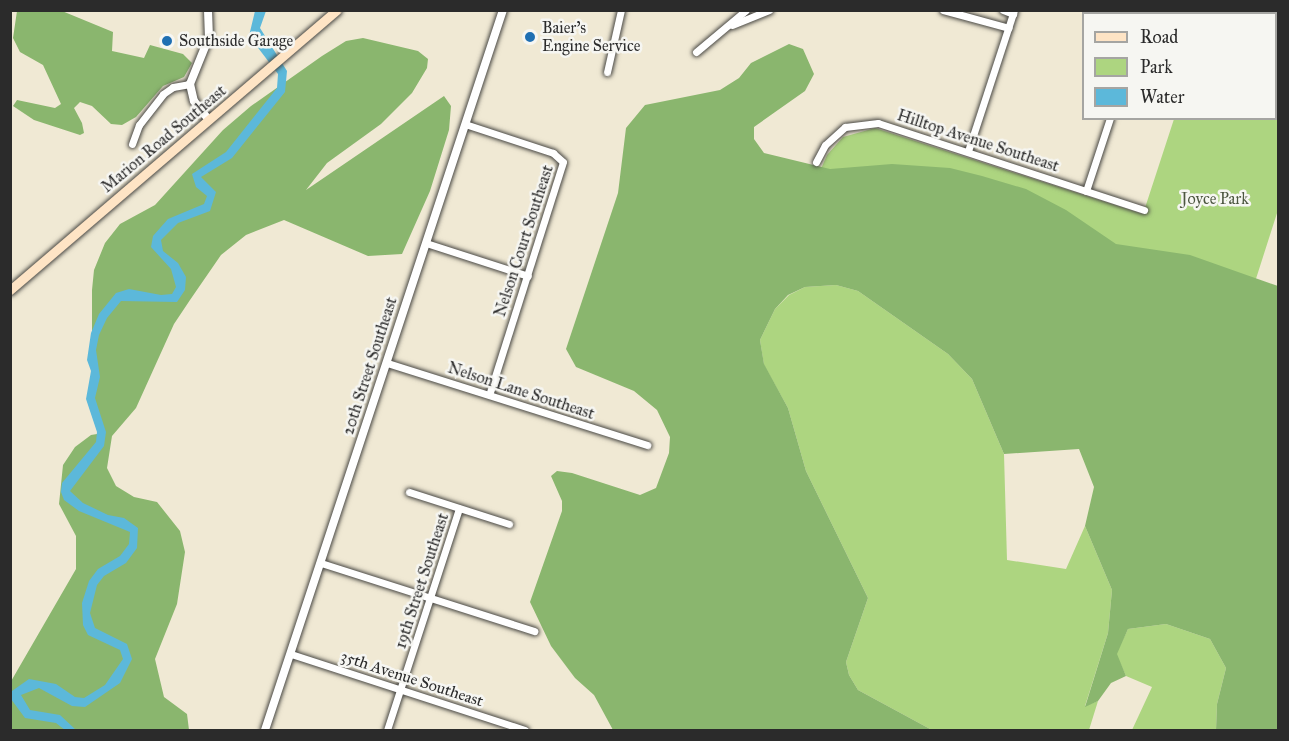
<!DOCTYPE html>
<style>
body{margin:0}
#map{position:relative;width:1289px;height:741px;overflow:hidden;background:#f0e9d4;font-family:"IM FELL Great Primer",serif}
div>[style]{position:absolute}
.green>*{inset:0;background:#add580}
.forest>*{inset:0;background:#8ab66e}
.water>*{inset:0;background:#5cb8da}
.roads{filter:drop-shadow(0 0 2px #494844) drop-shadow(0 0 2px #494844)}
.minor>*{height:7px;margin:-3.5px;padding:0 3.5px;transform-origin:3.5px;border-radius:3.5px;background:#fff}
.tertiary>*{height:8px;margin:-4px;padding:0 4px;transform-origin:4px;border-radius:4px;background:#fff}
.secondary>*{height:9px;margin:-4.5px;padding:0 4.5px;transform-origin:4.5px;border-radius:4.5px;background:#fee4c5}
.dots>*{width:16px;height:16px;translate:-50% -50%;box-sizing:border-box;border:3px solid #f6f6f2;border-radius:50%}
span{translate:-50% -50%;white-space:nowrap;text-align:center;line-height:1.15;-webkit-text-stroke:5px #f6f6f2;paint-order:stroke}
.poi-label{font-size:16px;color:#2b2b2b}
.left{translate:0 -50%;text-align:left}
.street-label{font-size:16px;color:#2b2b2b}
.park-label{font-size:16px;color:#4c5640}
.frame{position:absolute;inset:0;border:12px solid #2b2b2b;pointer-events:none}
.legend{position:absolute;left:1082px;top:12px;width:195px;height:108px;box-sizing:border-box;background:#f6f6f2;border:2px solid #a5a5a2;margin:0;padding:8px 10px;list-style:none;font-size:18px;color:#2b2b2b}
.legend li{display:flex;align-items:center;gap:12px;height:30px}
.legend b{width:30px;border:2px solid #a5a5a2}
</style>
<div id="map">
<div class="green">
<div style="clip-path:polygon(1210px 11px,1278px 11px,1278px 210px,1246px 310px,820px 171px,827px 155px,843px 137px,875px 128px,1143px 214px,1174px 119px,1276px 118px,1276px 14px,1209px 13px)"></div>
<div style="clip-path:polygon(836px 285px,858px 291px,948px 354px,972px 379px,1004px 454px,1007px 560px,1066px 569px,1085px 526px,1112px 590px,1108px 633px,1085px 706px,1098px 701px,1089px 730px,932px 730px,858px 690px,849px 675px,846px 662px,868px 598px,806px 471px,788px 408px,764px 365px,760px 340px,775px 309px,789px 295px,805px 287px)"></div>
<div style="clip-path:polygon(1166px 624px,1210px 639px,1226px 668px,1217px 704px,1216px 730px,1132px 730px,1152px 687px,1126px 676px,1116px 654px,1128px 629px)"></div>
</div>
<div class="forest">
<div style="clip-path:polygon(17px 11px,62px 11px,113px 32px,112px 51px,144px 58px,150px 45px,183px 54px,192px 63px,184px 77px,163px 86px,136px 117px,122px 125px,111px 124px,92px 106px,80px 102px,74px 108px,82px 123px,84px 133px,80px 135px,34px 120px,13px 106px,17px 100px,55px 108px,61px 104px,43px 65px,20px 52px,13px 38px)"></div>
<div style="clip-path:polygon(363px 38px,418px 51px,428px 59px,427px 68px,412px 93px,381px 124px,327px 163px,306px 190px,444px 96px,451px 106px,449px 130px,430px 191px,402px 254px,368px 256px,284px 220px,246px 235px,221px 255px,190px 300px,174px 324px,136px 408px,112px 436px,107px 468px,116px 486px,134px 497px,157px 502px,180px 531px,185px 552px,177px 604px,155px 659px,164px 697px,187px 714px,189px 730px,11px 730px,10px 683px,76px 569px,76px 536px,59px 504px,63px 465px,75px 447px,91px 435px,103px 433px,92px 393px,92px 290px,94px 270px,105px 243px,120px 224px,155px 205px,223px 130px,251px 106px,322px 56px,346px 41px)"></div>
<div style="clip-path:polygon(789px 44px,803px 49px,814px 74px,805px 91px,754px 127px,754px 139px,764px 153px,830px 169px,892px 164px,950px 168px,982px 176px,1026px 189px,1066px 210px,1116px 244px,1190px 255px,1278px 286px,1278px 730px,1216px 730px,1217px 704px,1226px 668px,1210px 639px,1166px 624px,1128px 629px,1117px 654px,1126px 676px,1111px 683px,1098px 701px,1085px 707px,1108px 633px,1112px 590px,1085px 526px,1094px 487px,1079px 449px,1004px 454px,972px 379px,948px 354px,858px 291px,836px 285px,805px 287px,788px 295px,775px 309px,760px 340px,764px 364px,788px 408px,806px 471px,868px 598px,846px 662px,849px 675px,858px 690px,932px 730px,613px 730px,594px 695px,575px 678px,551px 646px,530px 602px,562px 511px,562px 501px,551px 476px,557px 471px,572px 473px,640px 495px,656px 488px,669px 453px,670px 437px,657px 410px,634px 391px,576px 367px,566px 349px,618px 193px,626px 128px,645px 105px,720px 90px,739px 78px,751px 63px)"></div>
</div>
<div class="water">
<div style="clip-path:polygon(255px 11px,266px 11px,260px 28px,287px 71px,285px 92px,232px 158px,201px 177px,216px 192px,210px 211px,178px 223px,161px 240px,163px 251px,178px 263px,186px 277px,185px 290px,177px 302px,121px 301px,107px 318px,99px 335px,96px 350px,100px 377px,95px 398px,106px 432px,104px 446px,70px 491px,83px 503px,108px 515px,124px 518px,138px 528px,137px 548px,126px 563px,104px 576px,97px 585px,90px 613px,95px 628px,127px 644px,132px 659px,120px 683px,85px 707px,72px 706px,39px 688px,21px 695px,30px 710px,60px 715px,76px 730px,65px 730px,56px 723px,25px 718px,11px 699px,12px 691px,29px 679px,56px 684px,75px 697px,84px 698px,105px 685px,123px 659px,120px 650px,88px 635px,83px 625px,82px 603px,89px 581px,98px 569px,120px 556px,129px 544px,130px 532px,79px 511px,64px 500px,61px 492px,62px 483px,96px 442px,97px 432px,86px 399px,91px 371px,87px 360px,91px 333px,99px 314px,116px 293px,129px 289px,161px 295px,172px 294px,176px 287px,171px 269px,151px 247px,153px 236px,168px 219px,204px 204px,207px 196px,196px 187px,192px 174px,226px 152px,277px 88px,278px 74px,249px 36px)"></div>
</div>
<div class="roads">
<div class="minor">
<div style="left:943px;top:10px;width:68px;rotate:15.3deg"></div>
<div style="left:1003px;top:10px;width:11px;rotate:22deg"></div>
<div style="left:1145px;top:14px;width:4px;rotate:-76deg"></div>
<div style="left:732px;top:25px;width:40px;rotate:-22deg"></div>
<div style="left:696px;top:52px;width:65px;rotate:-40deg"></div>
<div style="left:607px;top:72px;width:64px;rotate:-77.3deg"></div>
<div style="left:465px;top:124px;width:93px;rotate:18.2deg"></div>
<div style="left:553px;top:153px;width:13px;rotate:42deg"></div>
<div style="left:563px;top:162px;width:244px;rotate:107.6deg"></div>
<div style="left:132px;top:144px;width:20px;rotate:-70deg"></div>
<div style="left:139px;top:125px;width:39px;rotate:-52deg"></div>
<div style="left:163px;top:94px;width:12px;rotate:-35deg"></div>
<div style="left:173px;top:87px;width:17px;rotate:-10deg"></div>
<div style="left:968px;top:151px;width:148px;rotate:-71.9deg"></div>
<div style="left:816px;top:162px;width:19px;rotate:-62deg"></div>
<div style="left:825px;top:145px;width:27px;rotate:-42deg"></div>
<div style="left:845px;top:127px;width:33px;rotate:-7deg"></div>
<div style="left:878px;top:123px;width:280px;rotate:18.1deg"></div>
<div style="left:1086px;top:191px;width:77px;rotate:-71.8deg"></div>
<div style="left:426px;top:243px;width:107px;rotate:17.9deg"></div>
<div style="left:387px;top:363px;width:273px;rotate:17.5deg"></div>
<div style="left:409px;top:492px;width:105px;rotate:17.7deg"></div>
<div style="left:321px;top:563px;width:224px;rotate:17.7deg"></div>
<div style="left:291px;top:654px;width:246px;rotate:18deg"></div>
<div style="left:387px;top:730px;width:233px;rotate:-72deg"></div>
</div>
<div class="tertiary">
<div style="left:208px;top:10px;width:27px;rotate:88deg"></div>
<div style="left:209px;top:37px;width:51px;rotate:112deg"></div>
<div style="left:190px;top:84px;width:17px;rotate:77deg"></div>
<div style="left:194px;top:101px;width:24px;rotate:52deg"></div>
<div style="left:265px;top:730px;width:758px;rotate:-71.71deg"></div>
</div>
<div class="secondary">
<div style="left:10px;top:290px;width:430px;rotate:-40.6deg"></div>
</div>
</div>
<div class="dots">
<div style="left:530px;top:37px;background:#1f6fb2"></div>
<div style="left:167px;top:41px;background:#1f6fb2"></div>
</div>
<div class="poi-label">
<span class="left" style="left:542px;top:37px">Baier's<br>Engine Service</span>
<span class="left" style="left:179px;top:41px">Southside Garage</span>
</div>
<div class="street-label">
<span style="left:164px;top:139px;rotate:-40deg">Marion Road Southeast</span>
<span style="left:978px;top:141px;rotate:18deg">Hilltop Avenue Southeast</span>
<span style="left:524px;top:241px;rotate:-72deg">Nelson Court Southeast</span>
<span style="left:370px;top:366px;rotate:-72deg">20th Street Southeast</span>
<span style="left:521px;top:391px;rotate:18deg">Nelson Lane Southeast</span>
<span style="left:422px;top:581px;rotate:-72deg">19th Street Southeast</span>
<span style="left:412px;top:679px;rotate:18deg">35th Avenue Southeast</span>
</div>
<div class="park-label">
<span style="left:1215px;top:199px">Joyce Park</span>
</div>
<div class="frame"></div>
<ul class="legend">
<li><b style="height:8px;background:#fee4c5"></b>Road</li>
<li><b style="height:16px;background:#add580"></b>Park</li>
<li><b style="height:16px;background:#5cb8da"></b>Water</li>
</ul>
</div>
